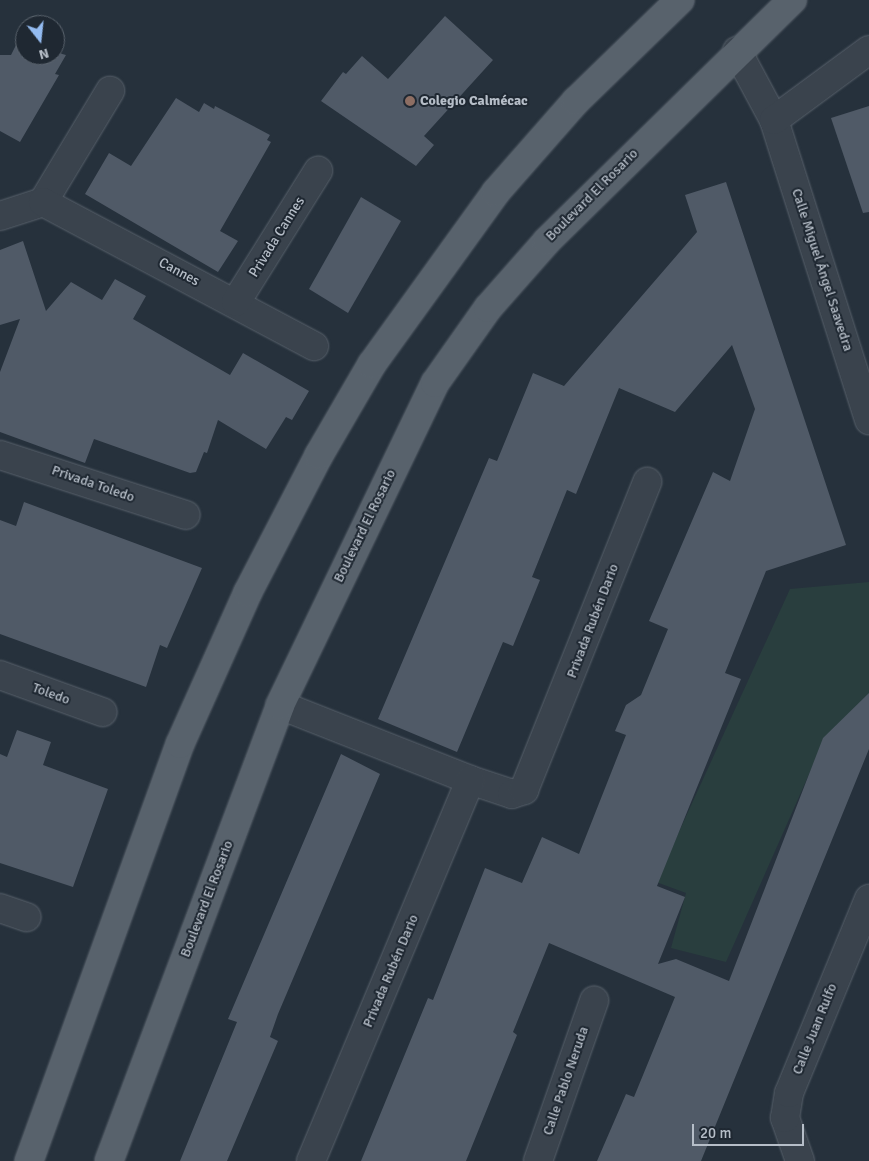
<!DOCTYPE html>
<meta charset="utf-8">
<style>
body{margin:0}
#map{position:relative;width:869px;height:1161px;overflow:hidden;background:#26313c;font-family:Signika,sans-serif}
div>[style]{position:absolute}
.green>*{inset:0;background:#293e3e}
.building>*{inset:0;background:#505a67}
.roads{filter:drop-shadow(0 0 1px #58616b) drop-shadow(0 0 1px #58616b)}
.minor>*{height:28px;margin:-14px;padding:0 14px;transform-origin:14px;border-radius:14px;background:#3a434d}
.major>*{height:28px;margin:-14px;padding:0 14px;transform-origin:14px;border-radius:14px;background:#58626c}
.dots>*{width:14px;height:14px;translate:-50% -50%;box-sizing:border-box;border:2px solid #1f2832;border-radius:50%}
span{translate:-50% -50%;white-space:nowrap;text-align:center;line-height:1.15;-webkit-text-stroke:4px #1f2832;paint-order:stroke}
.poi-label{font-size:14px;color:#b6bec8;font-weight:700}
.left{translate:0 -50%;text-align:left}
.street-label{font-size:14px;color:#b6bec8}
.north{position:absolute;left:15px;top:15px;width:50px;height:50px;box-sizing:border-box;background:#1f2832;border:1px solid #5b646e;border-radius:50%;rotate:164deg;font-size:14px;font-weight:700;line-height:20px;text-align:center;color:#b6bec8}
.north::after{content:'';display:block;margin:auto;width:18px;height:22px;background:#93bbf0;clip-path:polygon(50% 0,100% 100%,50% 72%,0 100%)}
.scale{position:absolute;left:692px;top:1124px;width:112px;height:22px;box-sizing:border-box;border:2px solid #b6bec8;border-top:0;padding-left:6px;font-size:15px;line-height:18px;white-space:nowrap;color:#b6bec8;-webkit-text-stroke:4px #1f2832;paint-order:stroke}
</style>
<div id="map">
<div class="green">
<div style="clip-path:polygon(869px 582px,869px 702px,825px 738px,726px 962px,671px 948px,686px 893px,656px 882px,790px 589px)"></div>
</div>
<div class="building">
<div style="clip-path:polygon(445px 16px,493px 60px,424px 136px,434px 145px,416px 166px,321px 101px,343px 72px,346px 74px,362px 56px,388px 79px)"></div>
<div style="clip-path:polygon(18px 41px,25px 43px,25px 55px,55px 55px,55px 52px,66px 55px,55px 74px,59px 75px,20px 142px,0 131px,0 55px,11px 55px)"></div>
<div style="clip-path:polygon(176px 98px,199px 112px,204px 103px,214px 109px,215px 106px,270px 135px,267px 140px,271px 142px,220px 231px,238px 241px,218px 272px,85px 194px,109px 153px,131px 166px)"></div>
<div style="clip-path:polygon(869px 106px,869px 212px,863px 213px,831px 118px)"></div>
<div style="clip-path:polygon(726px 182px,846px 545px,766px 571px,725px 673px,741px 679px,657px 886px,685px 897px,658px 964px,676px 959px,729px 981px,823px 738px,869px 693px,869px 749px,701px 1161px,597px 1161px,626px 1094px,634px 1097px,675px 997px,549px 943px,513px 1032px,517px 1035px,466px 1161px,361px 1161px,428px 998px,433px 1000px,485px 868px,522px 883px,542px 837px,579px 854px,626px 735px,615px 731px,626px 705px,641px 695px,668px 629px,649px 621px,713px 472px,730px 481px,755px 409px,732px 345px,675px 412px,619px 388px,576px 494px,567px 490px,532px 577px,540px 580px,513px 646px,503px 642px,457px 752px,378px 719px,489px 458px,497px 461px,533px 373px,564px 386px,697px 232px,685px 195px)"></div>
<div style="clip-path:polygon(361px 197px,401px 221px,348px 313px,309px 289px)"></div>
<div style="clip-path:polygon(23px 241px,46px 311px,71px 282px,102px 300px,115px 279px,146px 296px,133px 319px,230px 375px,243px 353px,309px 391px,292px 420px,286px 417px,266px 449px,218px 420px,207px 453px,204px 452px,196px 472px,190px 473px,94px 439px,85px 463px,0 432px,0 372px,20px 319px,0 325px,0 250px)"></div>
<div style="clip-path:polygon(24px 502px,202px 568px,167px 648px,160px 645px,146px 687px,0 634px,0 520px,16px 526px)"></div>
<div style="clip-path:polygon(17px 730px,51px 742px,43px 765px,108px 789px,73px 887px,0 863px,0 754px,7px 757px)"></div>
<div style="clip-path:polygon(341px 754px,380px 774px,278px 1014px,270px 1037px,278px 1041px,227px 1161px,180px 1161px,237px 1022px,228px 1019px)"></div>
</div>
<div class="roads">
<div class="minor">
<div style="left:737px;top:51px;width:78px;rotate:61.8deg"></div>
<div style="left:774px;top:120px;width:315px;rotate:72.4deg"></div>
<div style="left:774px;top:120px;width:118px;rotate:-36.4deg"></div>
<div style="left:43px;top:202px;width:130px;rotate:-58.9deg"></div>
<div style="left:0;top:216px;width:45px;rotate:-18deg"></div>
<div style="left:43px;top:202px;width:307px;rotate:28deg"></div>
<div style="left:236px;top:302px;width:155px;rotate:-58deg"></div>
<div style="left:0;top:455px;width:195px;rotate:17.9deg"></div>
<div style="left:0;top:675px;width:109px;rotate:19.9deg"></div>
<div style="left:280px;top:705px;width:204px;rotate:21.5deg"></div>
<div style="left:470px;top:780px;width:44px;rotate:18.4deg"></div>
<div style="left:512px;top:794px;width:13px;rotate:-18deg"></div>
<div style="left:524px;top:790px;width:332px;rotate:-68.2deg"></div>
<div style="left:0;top:908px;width:28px;rotate:19deg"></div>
<div style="left:311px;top:1161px;width:413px;rotate:-67.3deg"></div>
<div style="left:538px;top:1161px;width:170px;rotate:-70.7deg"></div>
<div style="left:800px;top:1161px;width:46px;rotate:-109.2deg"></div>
<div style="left:785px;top:1118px;width:25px;rotate:-81deg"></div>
<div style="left:789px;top:1093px;width:210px;rotate:-67.6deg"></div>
</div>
<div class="major">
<div style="left:29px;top:1161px;width:443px;rotate:-70.1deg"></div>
<div style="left:180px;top:744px;width:167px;rotate:-65.9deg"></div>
<div style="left:248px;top:592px;width:154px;rotate:-62.6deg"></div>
<div style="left:319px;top:455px;width:105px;rotate:-59.8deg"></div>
<div style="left:372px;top:364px;width:212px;rotate:-54.2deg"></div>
<div style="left:496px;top:192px;width:121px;rotate:-48.7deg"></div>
<div style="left:576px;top:101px;width:145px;rotate:-44.2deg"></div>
<div style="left:109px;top:1161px;width:487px;rotate:-69.4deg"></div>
<div style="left:280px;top:705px;width:357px;rotate:-64.3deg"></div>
<div style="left:435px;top:383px;width:92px;rotate:-54.8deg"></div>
<div style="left:488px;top:308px;width:89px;rotate:-48.6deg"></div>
<div style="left:547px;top:241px;width:344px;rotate:-44.5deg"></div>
</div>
</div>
<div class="dots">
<div style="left:410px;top:101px;background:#8d6e63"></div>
</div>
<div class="poi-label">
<span class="left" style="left:420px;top:101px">Colegio Calmécac</span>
</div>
<div class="street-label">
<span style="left:592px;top:195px;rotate:-45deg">Boulevard El Rosario</span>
<span style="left:277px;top:237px;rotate:-58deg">Privada Cannes</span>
<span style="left:822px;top:270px;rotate:72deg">Calle Miguel Ángel Saavedra</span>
<span style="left:179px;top:272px;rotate:28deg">Cannes</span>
<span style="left:93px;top:484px;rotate:19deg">Privada Toledo</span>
<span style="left:365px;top:526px;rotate:-64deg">Boulevard El Rosario</span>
<span style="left:593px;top:621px;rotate:-69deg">Privada Rubén Dario</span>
<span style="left:51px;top:694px;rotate:20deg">Toledo</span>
<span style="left:207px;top:899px;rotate:-69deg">Boulevard El Rosario</span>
<span style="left:391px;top:971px;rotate:-67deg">Privada Rubén Dario</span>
<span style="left:815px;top:1029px;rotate:-68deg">Calle Juan Rulfo</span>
<span style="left:566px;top:1081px;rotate:-71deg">Calle Pablo Neruda</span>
</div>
<div class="north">N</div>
<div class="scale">20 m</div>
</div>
